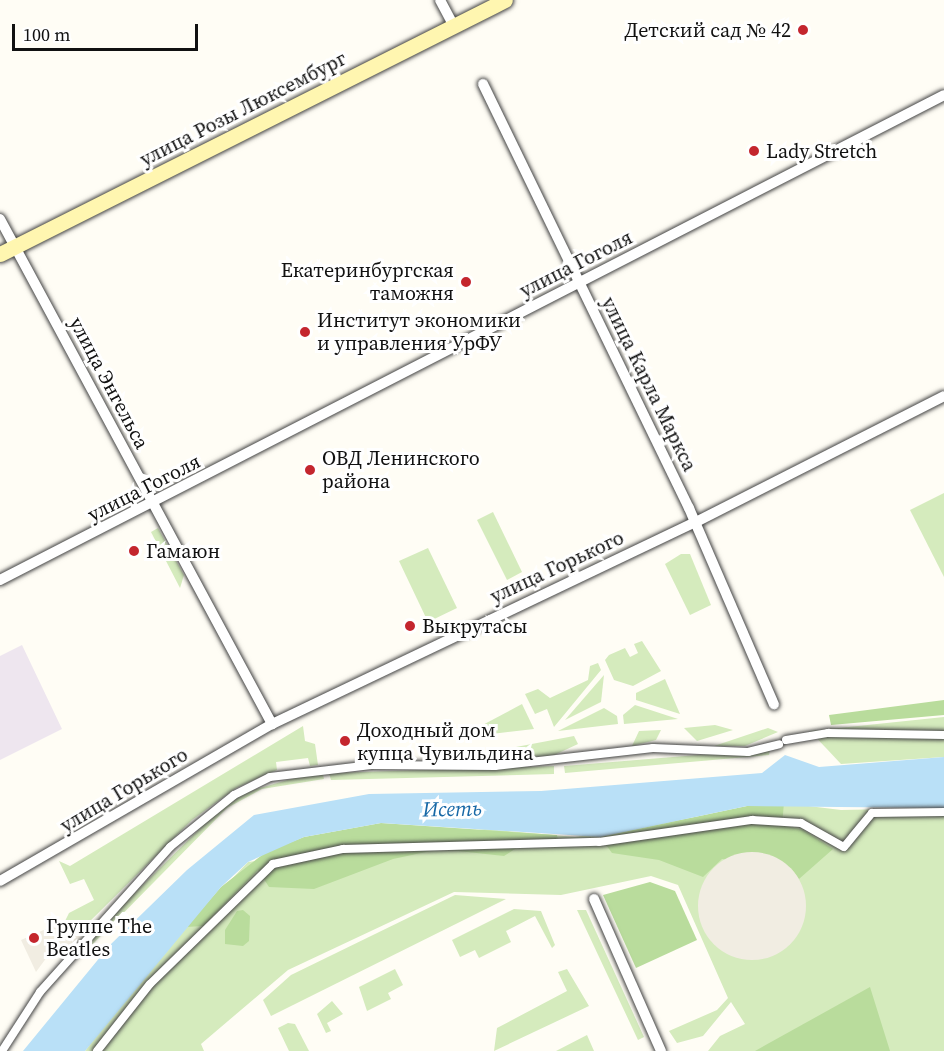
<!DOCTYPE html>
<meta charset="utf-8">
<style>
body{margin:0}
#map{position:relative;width:944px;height:1051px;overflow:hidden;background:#fffdf5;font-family:"Source Serif 4",serif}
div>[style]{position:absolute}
.industrial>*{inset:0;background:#eee6ef}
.green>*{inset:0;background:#d5ebbd}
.forest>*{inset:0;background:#b9dc9c}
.plaza>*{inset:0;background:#f1ede2}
.round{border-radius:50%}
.water>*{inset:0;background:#b9e0f7}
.roads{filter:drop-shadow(0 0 2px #444) drop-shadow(0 0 2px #444)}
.pedestrian>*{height:8px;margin:-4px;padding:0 4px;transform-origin:4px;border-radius:4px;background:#fff}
.minor>*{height:10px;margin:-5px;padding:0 5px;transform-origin:5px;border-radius:5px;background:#fff}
.secondary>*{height:15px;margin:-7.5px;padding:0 7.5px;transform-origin:7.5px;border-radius:7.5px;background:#fff6b0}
.dots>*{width:16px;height:16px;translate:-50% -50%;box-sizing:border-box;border:3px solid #fff;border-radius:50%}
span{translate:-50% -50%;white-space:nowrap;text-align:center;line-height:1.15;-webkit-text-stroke:6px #fff;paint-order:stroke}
.poi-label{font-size:20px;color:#111}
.right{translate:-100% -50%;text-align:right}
.left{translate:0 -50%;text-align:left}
.street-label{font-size:20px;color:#111}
.water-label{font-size:21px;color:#1768a6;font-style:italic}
.scale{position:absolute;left:12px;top:24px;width:186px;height:27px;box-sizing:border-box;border:3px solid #111;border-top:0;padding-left:8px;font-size:18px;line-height:21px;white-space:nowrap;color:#111;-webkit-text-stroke:4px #fff;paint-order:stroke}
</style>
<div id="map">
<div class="industrial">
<div style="clip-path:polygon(22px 645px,62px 729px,0 760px,0 656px)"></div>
</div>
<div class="green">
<div style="clip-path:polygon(944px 493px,944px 577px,910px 510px)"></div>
<div style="clip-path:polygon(493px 512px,522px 572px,507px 580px,477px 520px)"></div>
<div style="clip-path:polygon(158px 528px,184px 575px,180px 588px,151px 532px)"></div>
<div style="clip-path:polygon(428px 548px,457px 608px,428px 622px,399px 561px)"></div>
<div style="clip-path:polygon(681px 554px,690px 554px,711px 605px,690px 615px,665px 564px)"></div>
<div style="clip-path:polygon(642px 641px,661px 671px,633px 686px,614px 680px,605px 660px,609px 655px,625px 648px,630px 657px,638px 653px,634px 644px)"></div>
<div style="clip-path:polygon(598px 663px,601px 670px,554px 727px,547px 709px,535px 714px,525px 694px,538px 689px,550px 698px,588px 680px,590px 666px)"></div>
<div style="clip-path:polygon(604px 675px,601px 702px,565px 720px)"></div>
<div style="clip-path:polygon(665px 679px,680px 714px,636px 700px,636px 693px)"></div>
<div style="clip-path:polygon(522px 704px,534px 729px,458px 738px)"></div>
<div style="clip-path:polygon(635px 705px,678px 719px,624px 724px,623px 715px)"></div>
<div style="clip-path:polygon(604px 708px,617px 716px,618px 724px,558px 731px)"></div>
<div style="clip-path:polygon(944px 717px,944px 757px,841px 764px,810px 731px)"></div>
<div style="clip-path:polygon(715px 725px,733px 730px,697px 741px,684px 728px)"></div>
<div style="clip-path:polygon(303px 726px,305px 741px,315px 744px,318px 765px,310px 766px,308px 758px,276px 762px,277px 770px,236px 788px,192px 820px,79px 932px,64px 923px,69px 913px,94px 900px,84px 879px,70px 884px,59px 861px,70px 866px)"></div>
<div style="clip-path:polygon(768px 728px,778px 732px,745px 746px,714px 746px)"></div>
<div style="clip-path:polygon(661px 730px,656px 740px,632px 746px,639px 731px)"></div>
<div style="clip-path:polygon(574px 736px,578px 744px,550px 757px,512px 756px,505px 749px)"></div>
<div style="clip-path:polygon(770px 749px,769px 755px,565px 773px,564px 766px)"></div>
<div style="clip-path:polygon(554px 766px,554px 774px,331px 780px,329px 773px)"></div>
<div style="clip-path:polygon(322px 770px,324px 779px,262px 789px,227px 808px,84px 953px,79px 948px,233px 796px)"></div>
<div style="clip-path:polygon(784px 803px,841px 810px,944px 808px,944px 1051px,708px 1051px,720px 1036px,745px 1024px,731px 1002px,703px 1036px,677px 1043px,669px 1031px,717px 1010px,728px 998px,678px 885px,651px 876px,561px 895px,454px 892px,288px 970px,201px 1044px,204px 1051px,85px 1051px,155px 960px,248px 862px,485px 829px,575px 837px)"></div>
<div style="clip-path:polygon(455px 895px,506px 899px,271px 1016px,263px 1000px,291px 975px)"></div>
<div style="clip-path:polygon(514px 909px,541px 911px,555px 945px,552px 948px,535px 916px,506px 931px,511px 942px,479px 958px,475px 950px,460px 957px,452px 940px)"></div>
<div style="clip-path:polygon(577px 910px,586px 910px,644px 1037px,638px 1040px)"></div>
<div style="clip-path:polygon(395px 969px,403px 985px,388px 993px,391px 999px,367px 1011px,359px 987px)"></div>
<div style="clip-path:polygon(567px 969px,589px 1006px,494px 1051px,497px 1028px,567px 991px,558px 972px)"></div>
<div style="clip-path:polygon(332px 1001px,343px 1014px,327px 1023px,331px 1031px,326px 1033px,317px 1014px)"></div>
<div style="clip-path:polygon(288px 1023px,295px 1024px,309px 1051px,289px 1051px,278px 1028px)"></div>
<div style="clip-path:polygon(587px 1035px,594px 1051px,556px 1051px)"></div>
</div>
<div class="forest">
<div style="clip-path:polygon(944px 700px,944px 715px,831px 725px,829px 715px)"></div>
<div style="clip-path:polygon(784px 803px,782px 825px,803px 830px,833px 849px,799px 879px,791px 868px,722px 859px,703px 877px,659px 860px,612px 853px,600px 837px,747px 806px)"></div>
<div style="clip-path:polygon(381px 823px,557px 835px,558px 841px,529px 840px,504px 856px,440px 849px,393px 859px,314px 889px,269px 887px,258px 870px,203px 926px,186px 927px,221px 887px,266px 852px,304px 837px)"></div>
<div style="clip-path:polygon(650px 882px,675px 891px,697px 940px,636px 968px,603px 895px)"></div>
<div style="clip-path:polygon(243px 910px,250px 916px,249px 941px,243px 946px,225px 944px,225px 930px,237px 911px)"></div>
<div style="clip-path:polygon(870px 987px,890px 1051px,755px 1051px)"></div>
</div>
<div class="plaza">
<div class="round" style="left:698px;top:852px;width:108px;height:108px"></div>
<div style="clip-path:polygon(64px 921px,81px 938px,69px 952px,58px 942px,36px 972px,21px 940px)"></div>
</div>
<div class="water">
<div style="clip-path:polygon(785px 755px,819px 767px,944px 757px,944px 808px,747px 806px,600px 837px,381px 823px,304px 837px,248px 862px,221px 887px,85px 1051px,23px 1051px,110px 945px,187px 870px,254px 815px,369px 794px,541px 791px,762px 773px)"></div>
</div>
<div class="roads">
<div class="pedestrian">
<div style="left:786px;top:740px;width:43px;rotate:-9.5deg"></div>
<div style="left:828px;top:733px;width:116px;rotate:1deg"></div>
<div style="left:2px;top:1051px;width:70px;rotate:-57.2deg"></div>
<div style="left:40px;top:992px;width:195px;rotate:-48.1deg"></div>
<div style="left:170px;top:847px;width:82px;rotate:-39.1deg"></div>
<div style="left:234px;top:795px;width:40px;rotate:-26.6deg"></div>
<div style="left:270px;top:777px;width:102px;rotate:-6.8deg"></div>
<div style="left:371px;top:765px;width:124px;rotate:0.5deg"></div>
<div style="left:495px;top:766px;width:159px;rotate:-6.5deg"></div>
<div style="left:653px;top:748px;width:95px;rotate:2.4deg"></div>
<div style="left:748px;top:752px;width:32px;rotate:-14deg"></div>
<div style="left:97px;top:1051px;width:85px;rotate:-51.7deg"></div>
<div style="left:150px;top:984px;width:172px;rotate:-44.3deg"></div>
<div style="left:273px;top:864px;width:72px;rotate:-12.1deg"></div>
<div style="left:343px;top:849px;width:256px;rotate:-1.6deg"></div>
<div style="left:599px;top:842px;width:155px;rotate:-8.2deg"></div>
<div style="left:752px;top:820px;width:49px;rotate:3.5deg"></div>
<div style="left:801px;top:823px;width:49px;rotate:29.2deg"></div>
<div style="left:844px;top:847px;width:44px;rotate:-50.5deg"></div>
<div style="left:872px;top:813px;width:72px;rotate:-0.8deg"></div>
</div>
<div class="minor">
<div style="left:440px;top:0;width:30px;rotate:62deg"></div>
<div style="left:483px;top:84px;width:471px;rotate:64.1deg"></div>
<div style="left:689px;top:508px;width:214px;rotate:66.6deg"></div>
<div style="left:0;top:219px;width:574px;rotate:61.69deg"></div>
<div style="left:0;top:580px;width:1061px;rotate:-27.19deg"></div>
<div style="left:0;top:881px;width:314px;rotate:-30deg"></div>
<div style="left:272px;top:724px;width:467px;rotate:-25.5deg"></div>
<div style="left:694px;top:523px;width:280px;rotate:-26.9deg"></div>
<div style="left:594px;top:899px;width:166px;rotate:66.2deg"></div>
</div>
<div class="secondary">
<div style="left:0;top:254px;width:565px;rotate:-26.7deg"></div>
</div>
</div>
<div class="dots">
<div style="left:803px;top:30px;background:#c4262e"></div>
<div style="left:754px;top:151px;background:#c4262e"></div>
<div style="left:466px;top:282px;background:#c4262e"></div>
<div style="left:305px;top:332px;background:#c4262e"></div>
<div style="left:310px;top:470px;background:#c4262e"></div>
<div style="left:134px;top:551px;background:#c4262e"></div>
<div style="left:410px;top:626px;background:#c4262e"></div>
<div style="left:345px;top:741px;background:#c4262e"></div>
<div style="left:34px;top:938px;background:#c4262e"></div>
</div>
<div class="poi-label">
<span class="right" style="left:791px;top:30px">Детский сад № 42</span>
<span class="left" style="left:766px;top:151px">Lady Stretch</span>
<span class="right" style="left:454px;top:282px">Екатеринбургская<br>таможня</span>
<span class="left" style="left:317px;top:332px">Институт экономики<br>и управления УрФУ</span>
<span class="left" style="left:322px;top:470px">ОВД Ленинского<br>района</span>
<span class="left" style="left:146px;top:551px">Гамаюн</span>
<span class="left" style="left:422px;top:626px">Выкрутасы</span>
<span class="left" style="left:357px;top:742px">Доходный дом<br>купца Чувильдина</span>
<span class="left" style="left:46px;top:938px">Группе The<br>Beatles</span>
</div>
<div class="street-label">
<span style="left:243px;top:109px;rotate:-27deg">улица Розы Люксембург</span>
<span style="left:576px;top:264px;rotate:-27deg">улица Гоголя</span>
<span style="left:109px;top:383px;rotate:62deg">улица Энгельса</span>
<span style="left:649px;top:384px;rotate:64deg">улица Карла Маркса</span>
<span style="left:144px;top:488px;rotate:-27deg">улица Гоголя</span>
<span style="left:557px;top:567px;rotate:-25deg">улица Горького</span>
<span style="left:124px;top:790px;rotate:-31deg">улица Горького</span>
</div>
<div class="water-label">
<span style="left:452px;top:809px;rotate:-1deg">Исеть</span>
</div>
<div class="scale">100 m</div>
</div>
